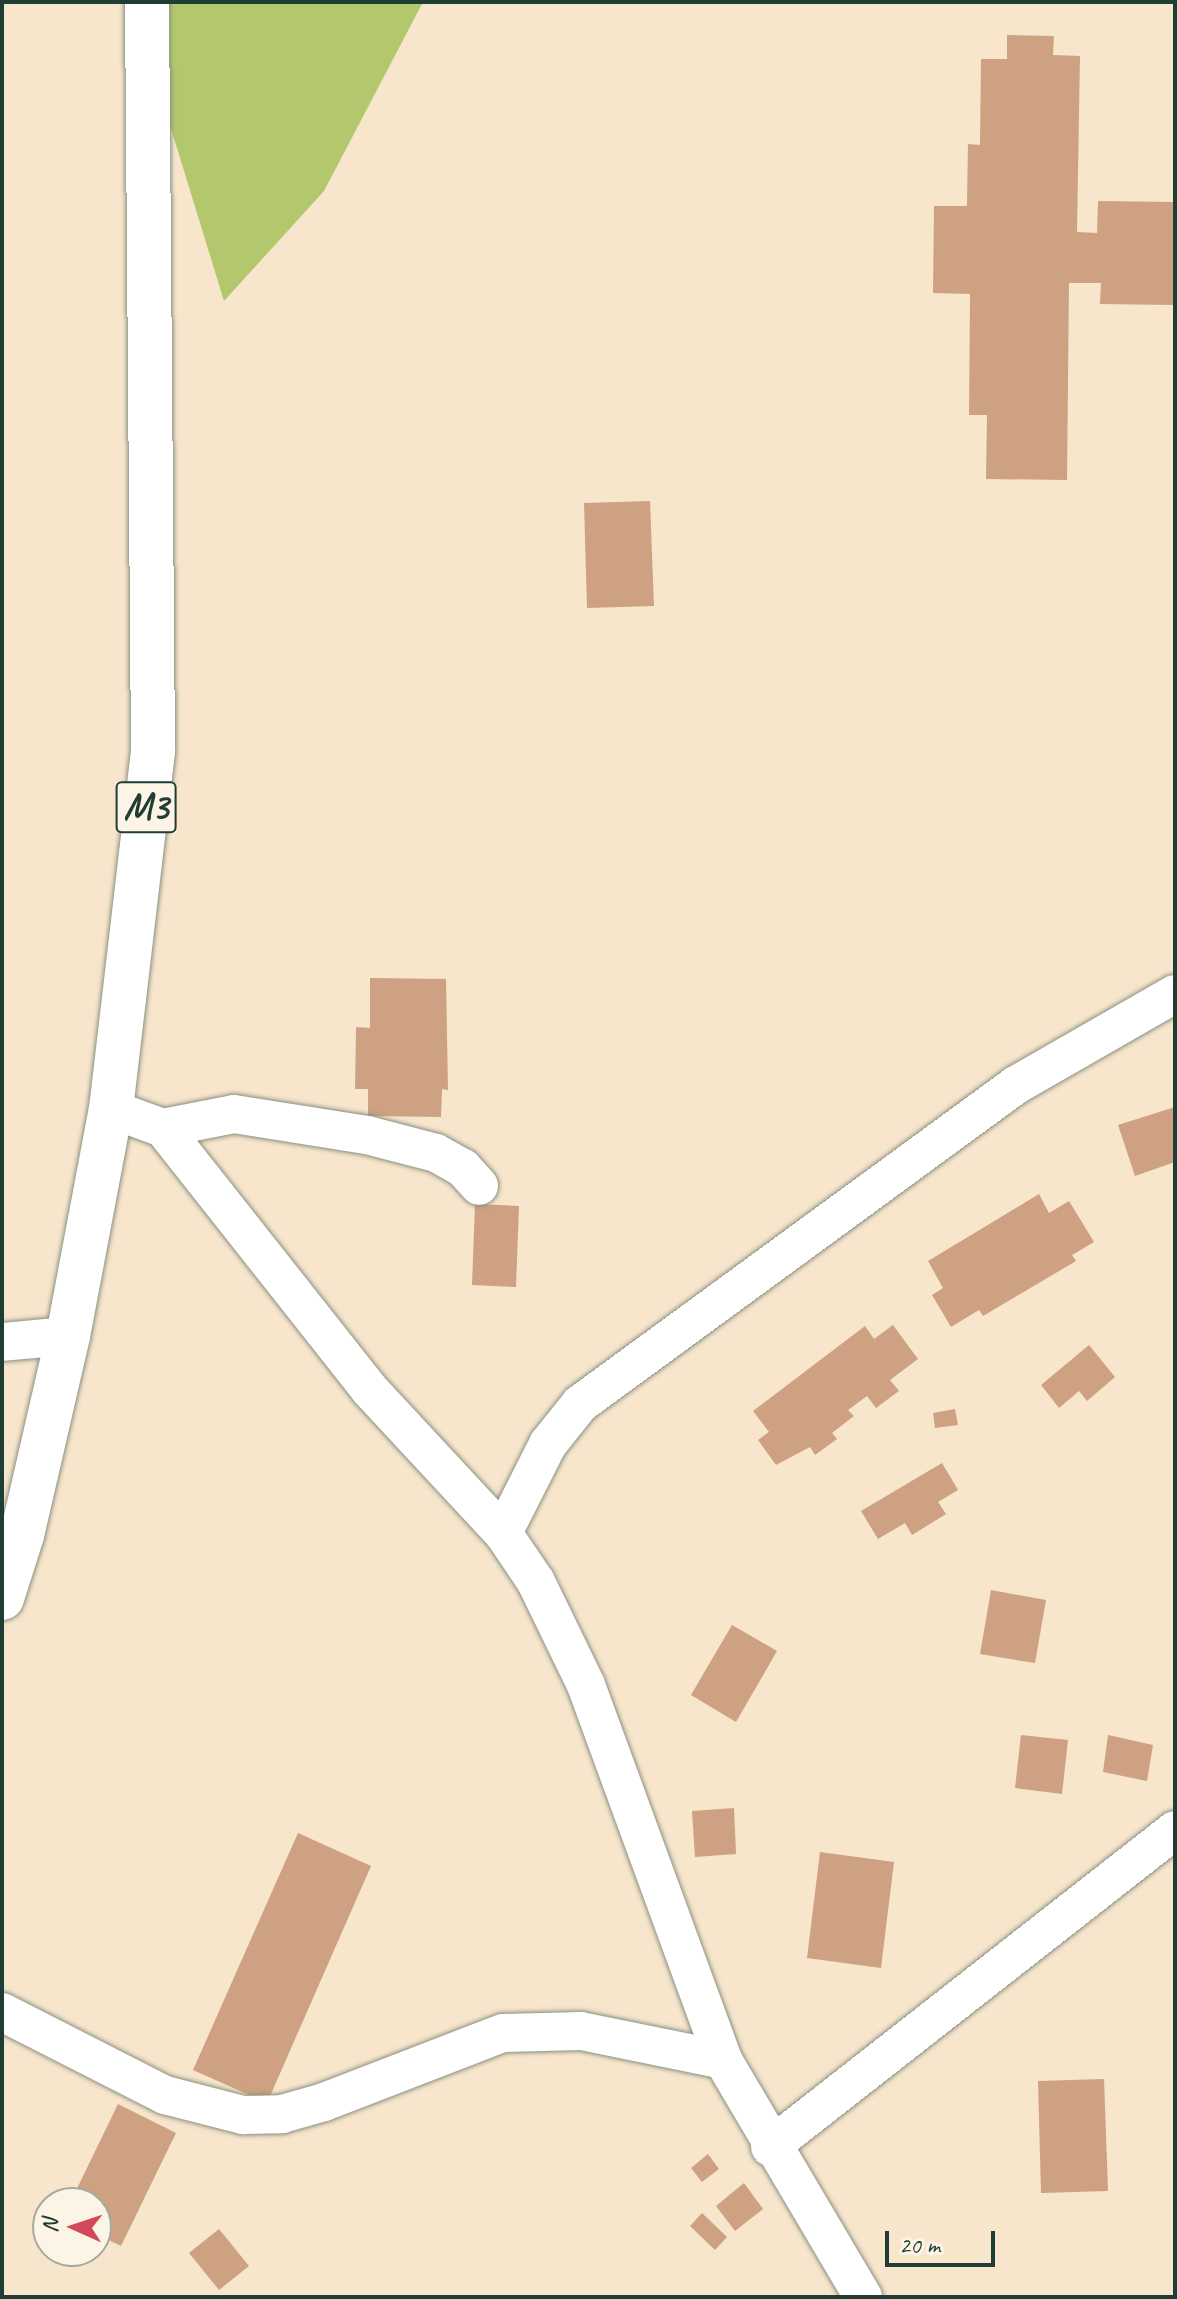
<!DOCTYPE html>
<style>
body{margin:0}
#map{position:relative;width:1177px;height:2299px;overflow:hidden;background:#f7e5cc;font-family:Caveat,sans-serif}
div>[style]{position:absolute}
.green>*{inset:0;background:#b3c86c}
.building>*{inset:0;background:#cda181}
.roads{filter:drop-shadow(0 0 2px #8b9180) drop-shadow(0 0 2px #8b9180)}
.minor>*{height:38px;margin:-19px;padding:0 19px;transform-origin:19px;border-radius:19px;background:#fff}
.highway>*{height:44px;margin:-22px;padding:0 22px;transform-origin:22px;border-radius:22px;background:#fff}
span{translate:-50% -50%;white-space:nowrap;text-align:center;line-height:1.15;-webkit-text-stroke:6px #fcf5e5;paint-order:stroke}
.shield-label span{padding:2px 6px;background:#fcf5e5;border:2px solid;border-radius:6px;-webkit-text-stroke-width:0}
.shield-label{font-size:38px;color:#1f3d34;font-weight:700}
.frame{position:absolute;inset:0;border:4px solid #1f3d34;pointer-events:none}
.north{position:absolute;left:32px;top:2187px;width:80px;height:80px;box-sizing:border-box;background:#fcf5e5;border:2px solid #a4ab9e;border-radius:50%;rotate:273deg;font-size:22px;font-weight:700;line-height:32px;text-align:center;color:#1f3d34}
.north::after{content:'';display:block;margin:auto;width:28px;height:36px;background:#d1495b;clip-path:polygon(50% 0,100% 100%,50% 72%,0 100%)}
.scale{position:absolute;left:885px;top:2231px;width:110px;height:36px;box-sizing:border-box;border:4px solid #1f3d34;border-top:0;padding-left:10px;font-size:24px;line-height:28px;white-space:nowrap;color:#1f3d34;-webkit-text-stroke:6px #fcf5e5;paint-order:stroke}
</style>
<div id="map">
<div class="green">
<div style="clip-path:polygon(164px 2px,423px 2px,324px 191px,224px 301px,165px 109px)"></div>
</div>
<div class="building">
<div style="clip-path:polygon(1007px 35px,1054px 36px,1053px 55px,1080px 56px,1077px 232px,1097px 233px,1098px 201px,1175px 202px,1175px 305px,1100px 304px,1101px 283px,1069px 283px,1067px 480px,986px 479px,987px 415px,969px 415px,970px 294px,933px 293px,934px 206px,967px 206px,968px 144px,980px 145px,981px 59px,1007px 59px)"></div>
<div style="clip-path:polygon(650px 501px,654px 606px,587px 608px,584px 503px)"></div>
<div style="clip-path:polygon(370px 978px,446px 979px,448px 1090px,442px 1089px,441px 1117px,368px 1116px,368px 1089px,355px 1089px,356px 1027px,370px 1028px)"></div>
<div style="clip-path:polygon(1175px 1107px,1175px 1162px,1135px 1176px,1118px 1125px)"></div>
<div style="clip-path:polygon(1039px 1194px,1049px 1213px,1069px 1201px,1094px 1242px,1072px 1255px,1076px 1261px,983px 1316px,979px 1310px,951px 1327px,932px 1295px,943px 1288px,928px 1261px)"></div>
<div style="clip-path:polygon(475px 1204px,519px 1206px,516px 1287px,472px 1285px)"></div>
<div style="clip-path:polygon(893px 1325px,918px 1359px,890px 1380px,899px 1391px,876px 1408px,867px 1396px,848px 1410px,854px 1416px,832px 1433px,837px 1439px,815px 1455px,810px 1447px,776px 1465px,758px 1440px,769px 1432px,753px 1411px,865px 1326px,874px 1339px)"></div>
<div style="clip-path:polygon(1089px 1345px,1115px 1377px,1087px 1401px,1079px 1391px,1059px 1408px,1041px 1385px)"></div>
<div style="clip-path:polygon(955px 1409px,958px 1425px,935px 1428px,933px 1413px)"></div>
<div style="clip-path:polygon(942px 1463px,958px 1490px,938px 1502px,946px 1514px,912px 1535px,905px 1523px,878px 1539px,861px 1511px)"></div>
<div style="clip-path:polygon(991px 1590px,1046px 1600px,1035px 1663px,980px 1654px)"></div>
<div style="clip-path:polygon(732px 1625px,777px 1651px,736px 1722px,691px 1695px)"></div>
<div style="clip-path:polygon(1021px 1735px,1068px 1740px,1062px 1794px,1015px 1788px)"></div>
<div style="clip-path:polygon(1108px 1735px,1153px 1745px,1147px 1781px,1103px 1772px)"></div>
<div style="clip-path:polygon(734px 1808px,736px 1854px,695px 1857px,692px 1811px)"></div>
<div style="clip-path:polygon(298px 1833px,371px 1866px,267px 2103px,193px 2070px)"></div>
<div style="clip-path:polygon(820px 1852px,894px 1862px,881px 1968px,807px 1958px)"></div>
<div style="clip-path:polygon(1104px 2079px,1108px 2191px,1041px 2193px,1038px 2081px)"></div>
<div style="clip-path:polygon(118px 2104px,176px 2133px,121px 2246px,96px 2234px,96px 2203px,70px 2203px)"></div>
<div style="clip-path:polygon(708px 2154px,719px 2169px,702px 2182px,691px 2168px)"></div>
<div style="clip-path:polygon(744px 2183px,763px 2209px,735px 2231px,716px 2206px)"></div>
<div style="clip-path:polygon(702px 2213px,727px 2237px,715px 2250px,690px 2226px)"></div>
<div style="clip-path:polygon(219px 2229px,249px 2266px,219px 2290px,189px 2253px)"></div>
</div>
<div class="roads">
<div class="minor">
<div style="left:111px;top:1109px;width:55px;rotate:20.1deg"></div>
<div style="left:163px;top:1128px;width:333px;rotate:51.7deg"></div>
<div style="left:369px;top:1389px;width:197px;rotate:47.1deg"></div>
<div style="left:503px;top:1533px;width:59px;rotate:56deg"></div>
<div style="left:536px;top:1582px;width:114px;rotate:64.1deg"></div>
<div style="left:586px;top:1685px;width:399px;rotate:69.9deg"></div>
<div style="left:723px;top:2060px;width:275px;rotate:59.4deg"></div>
<div style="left:163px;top:1128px;width:72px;rotate:-11.2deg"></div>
<div style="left:234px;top:1114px;width:135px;rotate:9deg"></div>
<div style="left:367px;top:1135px;width:71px;rotate:14.6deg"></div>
<div style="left:436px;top:1153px;width:31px;rotate:29deg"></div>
<div style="left:463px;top:1168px;width:24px;rotate:48deg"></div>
<div style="left:2px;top:1342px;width:66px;rotate:-5.2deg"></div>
<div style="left:503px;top:1533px;width:100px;rotate:-63.2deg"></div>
<div style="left:548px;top:1444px;width:51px;rotate:-51.3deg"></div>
<div style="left:580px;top:1404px;width:540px;rotate:-36.19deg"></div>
<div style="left:1016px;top:1085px;width:183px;rotate:-29.8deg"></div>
<div style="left:2px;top:2012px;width:183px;rotate:27deg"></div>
<div style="left:165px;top:2095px;width:81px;rotate:14.4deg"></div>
<div style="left:243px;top:2115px;width:39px;rotate:-1deg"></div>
<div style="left:282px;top:2114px;width:44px;rotate:-15.9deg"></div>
<div style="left:324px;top:2102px;width:192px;rotate:-21.1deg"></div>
<div style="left:503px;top:2033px;width:78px;rotate:-1.5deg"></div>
<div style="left:581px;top:2031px;width:145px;rotate:11.5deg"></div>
<div style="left:770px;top:2147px;width:514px;rotate:-38.05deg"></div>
</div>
<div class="highway">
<div style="left:2px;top:1598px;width:66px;rotate:-72.4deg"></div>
<div style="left:22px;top:1535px;width:204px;rotate:-77deg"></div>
<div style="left:68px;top:1336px;width:231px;rotate:-79.3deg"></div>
<div style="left:111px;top:1109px;width:360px;rotate:-83.3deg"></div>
<div style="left:153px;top:751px;width:749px;rotate:-90.46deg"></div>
</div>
</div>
<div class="shield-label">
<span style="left:146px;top:807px">M3</span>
</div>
<div class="frame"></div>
<div class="north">N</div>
<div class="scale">20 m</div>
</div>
